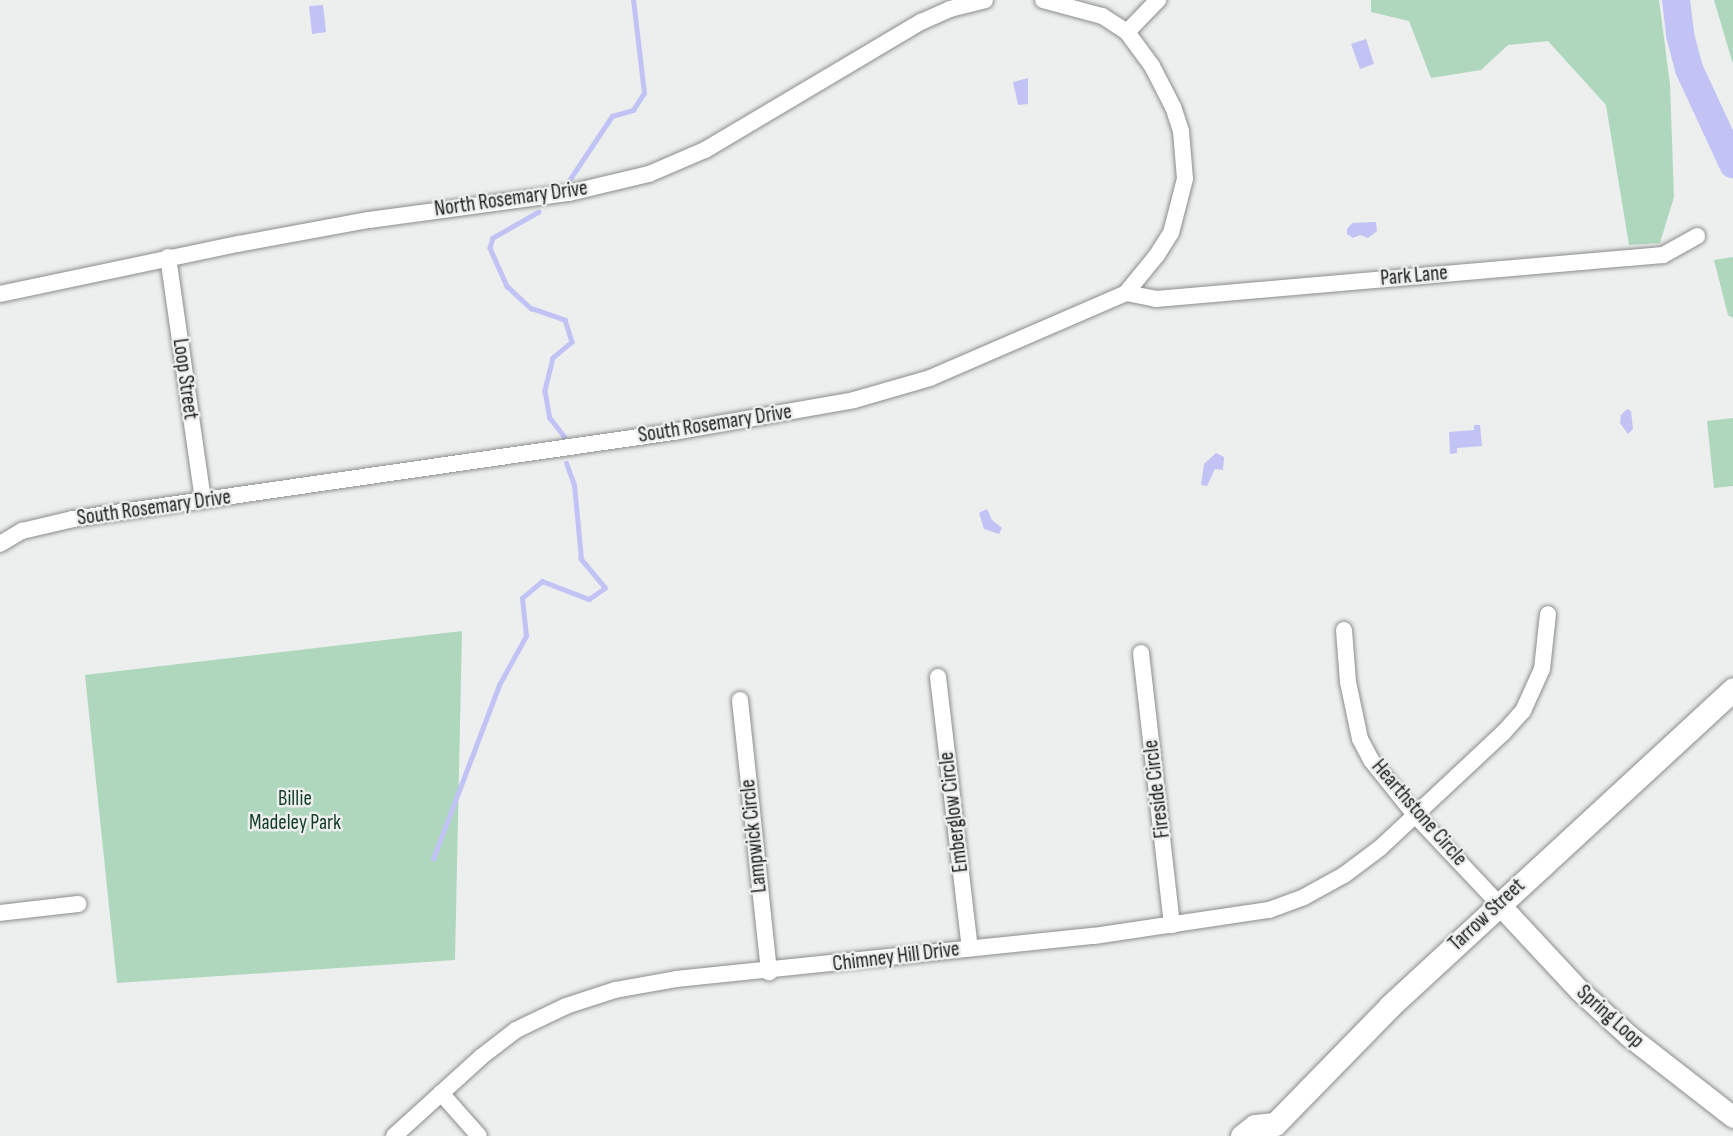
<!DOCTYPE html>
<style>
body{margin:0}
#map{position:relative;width:1733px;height:1136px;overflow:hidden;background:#ecefed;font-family:"Sofia Sans Condensed",sans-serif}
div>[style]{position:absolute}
.green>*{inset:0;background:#aed7bd}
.water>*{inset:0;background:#c1c3f5}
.stream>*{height:4.5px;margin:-2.25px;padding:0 2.25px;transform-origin:2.25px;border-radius:2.25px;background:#c1c3f5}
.river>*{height:28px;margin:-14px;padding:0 14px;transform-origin:14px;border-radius:14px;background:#c1c3f5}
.roads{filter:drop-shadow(0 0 2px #8a8d8b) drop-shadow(0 0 2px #8a8d8b)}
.minor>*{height:16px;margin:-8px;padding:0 8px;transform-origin:8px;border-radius:8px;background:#fff}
.tertiary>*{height:21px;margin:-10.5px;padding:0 10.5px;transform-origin:10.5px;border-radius:10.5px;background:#fff}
.secondary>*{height:23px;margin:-11.5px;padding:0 11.5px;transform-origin:11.5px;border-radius:11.5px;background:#fff}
span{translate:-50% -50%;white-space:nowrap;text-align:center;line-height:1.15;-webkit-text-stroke:5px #ecefed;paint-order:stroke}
.street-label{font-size:21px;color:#1b1c1b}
.park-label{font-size:21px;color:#133c27}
</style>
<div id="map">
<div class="green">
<div style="clip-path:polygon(1371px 0,1659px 0,1670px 84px,1674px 197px,1660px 243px,1629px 245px,1606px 105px,1548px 41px,1508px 45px,1481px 70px,1431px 78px,1409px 21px,1371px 12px)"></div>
<div style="clip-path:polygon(1714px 0,1733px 0,1733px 63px,1732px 61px)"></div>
<div style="clip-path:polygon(1733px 257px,1733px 318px,1728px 315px,1714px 260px)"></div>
<div style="clip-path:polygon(1733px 418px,1733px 486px,1714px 488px,1707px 421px)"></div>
<div style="clip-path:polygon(462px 631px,455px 960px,117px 983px,85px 675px)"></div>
</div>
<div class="water">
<div style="clip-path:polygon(323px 5px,326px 32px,312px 34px,309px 6px)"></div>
<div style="clip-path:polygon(1366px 39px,1374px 64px,1360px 69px,1351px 44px)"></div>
<div style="clip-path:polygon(1028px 78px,1028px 104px,1018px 105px,1013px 82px)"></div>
<div style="clip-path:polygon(1376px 222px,1377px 231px,1368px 238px,1360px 235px,1353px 238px,1347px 234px,1347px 229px,1352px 223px)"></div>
<div style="clip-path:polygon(1627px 409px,1631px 411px,1633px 429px,1628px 434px,1620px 423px,1621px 415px)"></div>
<div style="clip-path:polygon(1474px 425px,1480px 425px,1482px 446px,1457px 448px,1457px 453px,1450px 454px,1449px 432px,1474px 430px)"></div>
<div style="clip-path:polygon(1216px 453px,1224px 457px,1223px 470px,1215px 469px,1207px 486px,1201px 485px,1204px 464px)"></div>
<div style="clip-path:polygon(987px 509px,992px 520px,1002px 528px,999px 534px,984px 529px,979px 513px)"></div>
</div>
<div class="stream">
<div style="left:568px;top:182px;width:79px;rotate:-56.3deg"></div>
<div style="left:612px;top:116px;width:22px;rotate:-16deg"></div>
<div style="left:633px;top:110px;width:20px;rotate:-57deg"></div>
<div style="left:644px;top:93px;width:94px;rotate:-96.7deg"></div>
<div style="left:539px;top:212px;width:53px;rotate:150.5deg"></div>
<div style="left:493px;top:238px;width:10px;rotate:107deg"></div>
<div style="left:490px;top:248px;width:42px;rotate:65.9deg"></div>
<div style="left:507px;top:286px;width:33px;rotate:43deg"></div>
<div style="left:531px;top:308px;width:36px;rotate:19deg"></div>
<div style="left:565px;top:320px;width:23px;rotate:72deg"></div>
<div style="left:572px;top:342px;width:25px;rotate:140deg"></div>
<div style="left:553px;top:358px;width:34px;rotate:104deg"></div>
<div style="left:545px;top:391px;width:27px;rotate:80deg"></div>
<div style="left:550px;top:418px;width:23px;rotate:52deg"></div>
<div style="left:433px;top:859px;width:186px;rotate:-69.2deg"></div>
<div style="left:499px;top:685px;width:56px;rotate:-61.1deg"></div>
<div style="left:526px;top:636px;width:38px;rotate:-96deg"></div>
<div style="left:522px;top:598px;width:26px;rotate:-40deg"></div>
<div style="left:542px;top:581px;width:50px;rotate:21deg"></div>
<div style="left:589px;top:599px;width:19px;rotate:-35deg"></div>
<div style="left:605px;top:588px;width:38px;rotate:-130deg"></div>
<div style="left:581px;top:559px;width:74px;rotate:-95.4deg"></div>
<div style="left:574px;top:485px;width:23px;rotate:-110deg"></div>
</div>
<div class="river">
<div style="left:1676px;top:0;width:35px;rotate:83deg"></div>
<div style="left:1680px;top:35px;width:35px;rotate:75deg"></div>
<div style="left:1689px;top:69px;width:105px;rotate:65.1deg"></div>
</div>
<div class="roads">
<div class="minor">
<div style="left:1127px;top:32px;width:45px;rotate:-45.9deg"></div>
<div style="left:168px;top:257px;width:246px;rotate:81.8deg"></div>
<div style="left:1126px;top:293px;width:31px;rotate:11deg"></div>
<div style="left:1156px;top:299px;width:509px;rotate:-4.96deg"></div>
<div style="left:1663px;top:255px;width:39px;rotate:-29deg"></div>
<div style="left:0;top:294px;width:243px;rotate:-11.9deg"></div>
<div style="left:238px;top:244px;width:133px;rotate:-10.4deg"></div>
<div style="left:369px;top:220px;width:202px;rotate:-7.7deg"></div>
<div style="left:569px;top:193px;width:82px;rotate:-13.4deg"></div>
<div style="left:649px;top:174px;width:61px;rotate:-23.2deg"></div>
<div style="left:705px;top:150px;width:251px;rotate:-30.7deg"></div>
<div style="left:921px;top:22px;width:32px;rotate:-24deg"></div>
<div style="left:950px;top:9px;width:36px;rotate:-14deg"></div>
<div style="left:0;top:544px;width:26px;rotate:-31deg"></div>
<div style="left:22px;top:531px;width:52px;rotate:-13.2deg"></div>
<div style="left:73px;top:519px;width:606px;rotate:-8.25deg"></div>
<div style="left:673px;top:432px;width:184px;rotate:-10deg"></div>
<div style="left:854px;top:400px;width:79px;rotate:-16.1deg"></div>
<div style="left:930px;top:378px;width:214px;rotate:-23.4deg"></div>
<div style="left:1126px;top:293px;width:49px;rotate:-50.8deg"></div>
<div style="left:1157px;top:255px;width:26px;rotate:-58deg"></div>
<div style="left:1171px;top:233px;width:56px;rotate:-75.5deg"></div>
<div style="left:1185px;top:179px;width:48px;rotate:-94.8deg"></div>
<div style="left:1181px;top:131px;width:25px;rotate:-108deg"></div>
<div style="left:1173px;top:107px;width:46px;rotate:-117.1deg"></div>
<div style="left:1152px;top:66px;width:42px;rotate:-126.3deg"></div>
<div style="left:1127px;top:32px;width:30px;rotate:-147deg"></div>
<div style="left:1102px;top:16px;width:61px;rotate:-164.8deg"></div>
<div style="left:1344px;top:630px;width:52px;rotate:85.6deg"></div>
<div style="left:1348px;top:682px;width:58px;rotate:78.1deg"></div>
<div style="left:1360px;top:739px;width:24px;rotate:62deg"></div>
<div style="left:1371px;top:760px;width:72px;rotate:51.2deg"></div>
<div style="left:1416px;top:816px;width:121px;rotate:46.7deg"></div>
<div style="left:1141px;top:653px;width:274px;rotate:83.5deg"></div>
<div style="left:938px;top:677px;width:273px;rotate:83.3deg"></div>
<div style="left:740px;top:700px;width:274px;rotate:83.9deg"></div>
<div style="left:0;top:913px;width:79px;rotate:-6.6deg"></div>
<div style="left:441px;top:1093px;width:57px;rotate:48.5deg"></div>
<div style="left:394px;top:1136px;width:118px;rotate:-42.2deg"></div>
<div style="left:481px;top:1057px;width:44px;rotate:-37.6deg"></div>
<div style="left:516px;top:1030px;width:55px;rotate:-25.6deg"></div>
<div style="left:566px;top:1006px;width:52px;rotate:-18.1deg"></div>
<div style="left:615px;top:990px;width:62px;rotate:-10.2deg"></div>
<div style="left:676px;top:979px;width:420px;rotate:-5.9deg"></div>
<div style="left:1094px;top:936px;width:177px;rotate:-8.5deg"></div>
<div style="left:1269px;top:910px;width:37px;rotate:-20deg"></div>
<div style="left:1304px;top:897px;width:46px;rotate:-28.8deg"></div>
<div style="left:1344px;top:875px;width:45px;rotate:-36.9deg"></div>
<div style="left:1380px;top:848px;width:170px;rotate:-43.1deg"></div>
<div style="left:1504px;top:732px;width:28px;rotate:-48deg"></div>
<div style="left:1523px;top:711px;width:46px;rotate:-65.7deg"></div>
<div style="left:1542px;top:669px;width:55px;rotate:-83.8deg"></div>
</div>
<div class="tertiary">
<div style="left:1499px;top:904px;width:117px;rotate:47.1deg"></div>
<div style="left:1579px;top:990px;width:68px;rotate:42.6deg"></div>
<div style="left:1629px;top:1036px;width:132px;rotate:37.9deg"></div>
</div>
<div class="secondary">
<div style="left:1242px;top:1136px;width:16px;rotate:-38deg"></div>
<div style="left:1255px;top:1126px;width:20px;rotate:-6deg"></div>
<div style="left:1275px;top:1124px;width:165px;rotate:-45.7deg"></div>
<div style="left:1390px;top:1006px;width:467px;rotate:-42.7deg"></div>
</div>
</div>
<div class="street-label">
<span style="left:511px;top:199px;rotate:-8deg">North Rosemary Drive</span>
<span style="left:1414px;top:276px;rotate:-5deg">Park Lane</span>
<span style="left:185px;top:379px;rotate:82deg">Loop Street</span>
<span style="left:715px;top:424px;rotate:-9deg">South Rosemary Drive</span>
<span style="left:154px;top:508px;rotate:-8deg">South Rosemary Drive</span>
<span style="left:1157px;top:789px;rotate:-97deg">Fireside Circle</span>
<span style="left:954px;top:812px;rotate:-97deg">Emberglow Circle</span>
<span style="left:1419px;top:813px;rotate:49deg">Hearthstone Circle</span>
<span style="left:754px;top:836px;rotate:-96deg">Lampwick Circle</span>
<span style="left:1487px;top:915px;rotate:-43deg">Tarrow Street</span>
<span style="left:896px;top:957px;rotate:-7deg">Chimney Hill Drive</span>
<span style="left:1610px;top:1017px;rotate:42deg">Spring Loop</span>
</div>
<div class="park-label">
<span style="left:295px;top:811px">Billie<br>Madeley Park</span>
</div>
</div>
